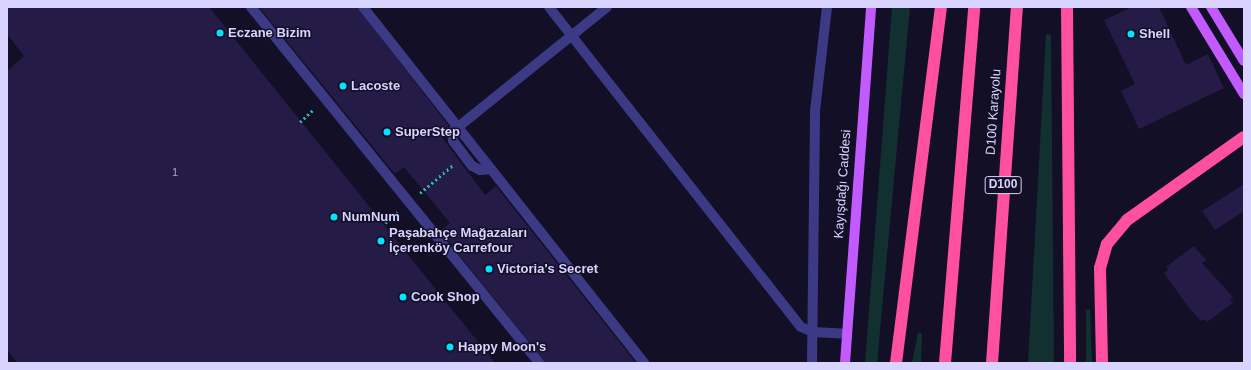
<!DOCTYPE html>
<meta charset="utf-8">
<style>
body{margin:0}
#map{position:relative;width:1251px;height:370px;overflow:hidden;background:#130f26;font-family:Arial,sans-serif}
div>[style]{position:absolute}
.green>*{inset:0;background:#12302f}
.building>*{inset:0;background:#241b47}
.path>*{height:2.5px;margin-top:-1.25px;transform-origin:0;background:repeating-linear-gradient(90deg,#2fb8b0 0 2px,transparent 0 5px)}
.minor>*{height:10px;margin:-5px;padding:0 5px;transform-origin:5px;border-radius:5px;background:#3d3a85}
.major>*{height:10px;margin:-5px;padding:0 5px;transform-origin:5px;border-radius:5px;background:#c25bff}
.highway>*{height:12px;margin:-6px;padding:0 6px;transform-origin:6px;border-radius:6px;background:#ff4fa3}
.dots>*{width:11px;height:11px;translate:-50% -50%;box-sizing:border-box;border:2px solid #130f26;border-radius:50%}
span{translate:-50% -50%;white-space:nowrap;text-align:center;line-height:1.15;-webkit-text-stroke:3px #130f26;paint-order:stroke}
.number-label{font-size:11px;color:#aca6d1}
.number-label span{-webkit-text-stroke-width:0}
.shield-label span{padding:1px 3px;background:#130f26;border:1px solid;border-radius:3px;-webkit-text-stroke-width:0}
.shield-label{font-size:12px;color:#d9d4ff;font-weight:700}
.poi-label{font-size:13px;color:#d9d4ff;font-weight:700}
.left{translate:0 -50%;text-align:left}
.street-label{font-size:13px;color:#d9d4ff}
.frame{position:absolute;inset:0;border:8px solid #d9d4ff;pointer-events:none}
</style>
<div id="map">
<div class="green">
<div style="clip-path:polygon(892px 7px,910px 7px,877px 363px,865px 363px)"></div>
<div style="clip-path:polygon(1046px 34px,1051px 35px,1054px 363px,1028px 363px)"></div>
<div style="clip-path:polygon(1090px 309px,1092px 363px,1086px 363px,1086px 310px)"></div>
<div style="clip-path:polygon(918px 332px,922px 334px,921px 363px,912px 363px)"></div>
</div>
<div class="building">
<div style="clip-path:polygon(7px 7px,209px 7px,495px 363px,18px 363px,7px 350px,7px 71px,24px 56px,7px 34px)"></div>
<div style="clip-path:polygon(259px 7px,357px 7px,449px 126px,441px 136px,485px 195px,496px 186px,636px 363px,546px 363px,440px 231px,450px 223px,404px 167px,395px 174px)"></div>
<div style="clip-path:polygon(1132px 7px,1159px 7px,1186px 65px,1208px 54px,1224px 88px,1139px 129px,1121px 91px,1135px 84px,1104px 20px)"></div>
<div style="clip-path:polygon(1244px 184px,1244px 211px,1215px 230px,1202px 211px)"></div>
<div style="clip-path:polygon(1194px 246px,1206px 260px,1202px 263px,1233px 297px,1230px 299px,1233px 303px,1207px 322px,1205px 319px,1201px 321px,1189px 308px,1164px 273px,1168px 270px,1166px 267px)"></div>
</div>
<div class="path">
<div style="left:300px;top:122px;width:19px;rotate:-43deg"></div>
<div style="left:420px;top:193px;width:43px;rotate:-40.3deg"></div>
<div style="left:385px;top:223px;width:17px;rotate:-40deg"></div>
</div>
<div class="minor">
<div style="left:251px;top:7px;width:458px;rotate:51deg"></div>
<div style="left:363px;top:7px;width:454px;rotate:51.7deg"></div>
<div style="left:549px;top:7px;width:407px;rotate:51.8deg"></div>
<div style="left:801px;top:327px;width:13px;rotate:23deg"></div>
<div style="left:813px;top:332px;width:33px;rotate:3deg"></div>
<div style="left:491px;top:169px;width:11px;rotate:175deg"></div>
<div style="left:480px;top:170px;width:9px;rotate:-153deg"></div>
<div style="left:472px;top:166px;width:31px;rotate:-127deg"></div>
<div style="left:453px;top:141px;width:9px;rotate:-96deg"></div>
<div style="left:452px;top:132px;width:199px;rotate:-38.9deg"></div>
<div style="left:812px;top:363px;width:252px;rotate:-89.3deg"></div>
<div style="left:815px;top:111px;width:105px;rotate:-83.4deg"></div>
</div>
<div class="major">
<div style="left:1191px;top:7px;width:102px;rotate:58.7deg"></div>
<div style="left:1211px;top:7px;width:63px;rotate:58.6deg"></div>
<div style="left:845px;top:363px;width:357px;rotate:-85.8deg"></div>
</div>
<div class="highway">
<div style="left:1067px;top:7px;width:356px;rotate:89.5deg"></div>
<div style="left:896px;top:363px;width:359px;rotate:-82.8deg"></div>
<div style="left:945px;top:363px;width:357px;rotate:-85.3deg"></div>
<div style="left:992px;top:363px;width:357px;rotate:-86deg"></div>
<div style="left:1102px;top:363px;width:95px;rotate:-91.2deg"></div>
<div style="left:1100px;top:268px;width:25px;rotate:-74deg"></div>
<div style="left:1107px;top:244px;width:31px;rotate:-50deg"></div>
<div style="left:1127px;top:220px;width:143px;rotate:-35.4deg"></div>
</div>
<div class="dots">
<div style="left:220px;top:33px;background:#00e5ff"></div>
<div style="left:1131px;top:34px;background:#00e5ff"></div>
<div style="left:343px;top:86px;background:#00e5ff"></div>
<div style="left:387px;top:132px;background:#00e5ff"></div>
<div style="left:334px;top:217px;background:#00e5ff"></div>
<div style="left:381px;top:241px;background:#00e5ff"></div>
<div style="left:489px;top:269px;background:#00e5ff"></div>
<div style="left:403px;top:297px;background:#00e5ff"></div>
<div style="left:450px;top:347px;background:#00e5ff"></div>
</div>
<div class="number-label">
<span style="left:175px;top:172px">1</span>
</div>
<div class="shield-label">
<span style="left:1003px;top:185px">D100</span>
</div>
<div class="poi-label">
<span class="left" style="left:228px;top:33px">Eczane Bizim</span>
<span class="left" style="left:1139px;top:34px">Shell</span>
<span class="left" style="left:351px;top:86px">Lacoste</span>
<span class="left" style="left:395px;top:132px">SuperStep</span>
<span class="left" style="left:342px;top:217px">NumNum</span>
<span class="left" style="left:389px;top:241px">Paşabahçe Mağazaları<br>İçerenköy Carrefour</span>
<span class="left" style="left:497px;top:269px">Victoria's Secret</span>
<span class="left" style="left:411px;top:297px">Cook Shop</span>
<span class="left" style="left:458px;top:347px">Happy Moon's</span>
</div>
<div class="street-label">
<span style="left:994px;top:112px;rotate:-86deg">D100 Karayolu</span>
<span style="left:843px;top:184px;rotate:-86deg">Kayışdağı Caddesi</span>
</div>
<div class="frame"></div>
</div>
